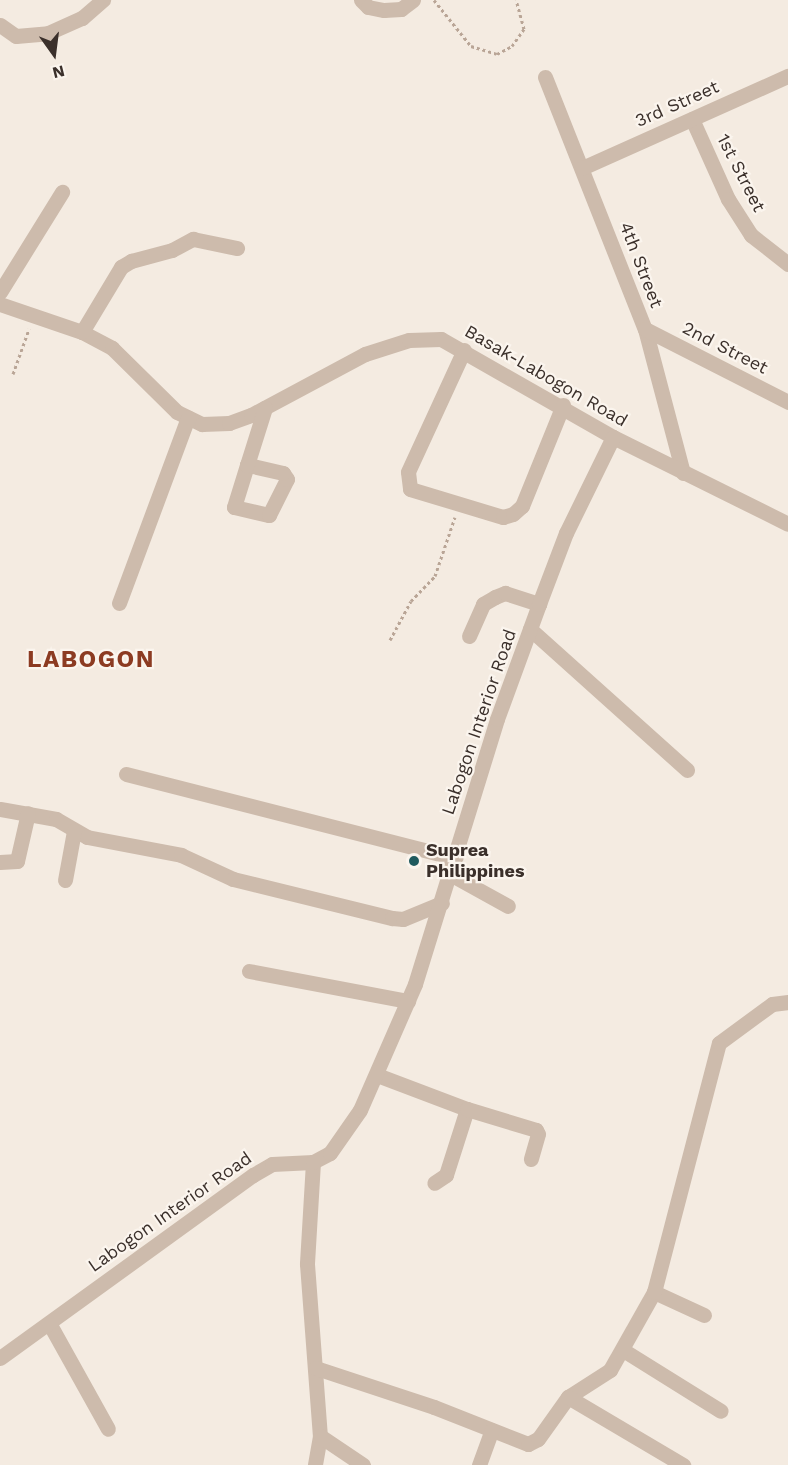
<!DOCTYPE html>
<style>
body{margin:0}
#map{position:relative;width:788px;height:1465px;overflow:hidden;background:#f4ebe1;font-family:"Work Sans",sans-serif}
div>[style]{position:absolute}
.path>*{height:3px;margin-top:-1.5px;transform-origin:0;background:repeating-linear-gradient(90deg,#b9a596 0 3px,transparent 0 6px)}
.minor>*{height:15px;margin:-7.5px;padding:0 7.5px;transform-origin:7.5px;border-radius:7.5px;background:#cdbbac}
.dots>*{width:16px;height:16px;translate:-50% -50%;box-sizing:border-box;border:3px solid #fbf5ee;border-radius:50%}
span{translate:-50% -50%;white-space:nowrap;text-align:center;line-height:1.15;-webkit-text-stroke:4.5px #fbf5ee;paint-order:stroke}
.street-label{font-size:18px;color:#3b302b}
.poi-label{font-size:18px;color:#3b302b;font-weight:700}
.left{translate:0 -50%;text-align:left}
.district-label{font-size:24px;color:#8c3b22;font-weight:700;letter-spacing:1.5px}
.north{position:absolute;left:24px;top:24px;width:60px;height:60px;-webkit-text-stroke:4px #fbf5ee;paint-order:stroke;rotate:166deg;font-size:16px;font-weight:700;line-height:24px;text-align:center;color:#3b302b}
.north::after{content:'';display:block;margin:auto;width:21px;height:27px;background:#3b302b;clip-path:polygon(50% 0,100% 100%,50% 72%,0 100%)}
</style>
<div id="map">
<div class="path">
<div style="left:434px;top:0;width:59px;rotate:51.2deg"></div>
<div style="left:471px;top:46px;width:27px;rotate:17deg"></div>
<div style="left:497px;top:54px;width:17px;rotate:-28deg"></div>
<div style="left:512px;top:46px;width:21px;rotate:-55deg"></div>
<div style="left:524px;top:29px;width:30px;rotate:-105deg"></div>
<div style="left:13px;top:374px;width:48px;rotate:-70.4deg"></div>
<div style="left:390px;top:640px;width:44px;rotate:-61.7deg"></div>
<div style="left:411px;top:601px;width:35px;rotate:-46deg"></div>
<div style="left:435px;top:576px;width:62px;rotate:-71.3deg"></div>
</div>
<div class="minor">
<div style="left:361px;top:0;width:10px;rotate:45deg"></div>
<div style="left:368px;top:7px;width:16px;rotate:11deg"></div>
<div style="left:384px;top:10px;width:17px;rotate:-3deg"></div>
<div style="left:401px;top:9px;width:15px;rotate:-37deg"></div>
<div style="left:0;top:25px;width:19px;rotate:35deg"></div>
<div style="left:16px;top:36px;width:32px;rotate:-5deg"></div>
<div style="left:48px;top:33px;width:37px;rotate:-24deg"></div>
<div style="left:82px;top:18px;width:28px;rotate:-41deg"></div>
<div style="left:545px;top:77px;width:271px;rotate:68.4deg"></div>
<div style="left:645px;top:329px;width:149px;rotate:75.2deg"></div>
<div style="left:692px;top:119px;width:88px;rotate:65.8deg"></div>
<div style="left:728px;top:199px;width:43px;rotate:57.4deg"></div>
<div style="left:751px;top:235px;width:47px;rotate:38.1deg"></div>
<div style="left:582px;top:168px;width:226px;rotate:-24.1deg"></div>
<div style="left:0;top:292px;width:118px;rotate:-58.2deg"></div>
<div style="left:0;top:304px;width:87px;rotate:18.9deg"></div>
<div style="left:82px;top:332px;width:34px;rotate:28deg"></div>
<div style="left:112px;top:348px;width:91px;rotate:44.6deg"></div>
<div style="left:177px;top:412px;width:28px;rotate:26deg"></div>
<div style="left:202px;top:424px;width:27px;rotate:-2deg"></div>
<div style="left:229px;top:423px;width:23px;rotate:-20deg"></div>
<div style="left:251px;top:415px;width:129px;rotate:-28.2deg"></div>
<div style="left:365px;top:354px;width:46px;rotate:-17.7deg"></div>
<div style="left:409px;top:340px;width:32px;rotate:-2deg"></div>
<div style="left:441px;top:339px;width:198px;rotate:29.7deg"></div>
<div style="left:613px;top:437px;width:195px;rotate:26.4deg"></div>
<div style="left:645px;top:329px;width:161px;rotate:27deg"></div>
<div style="left:82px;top:332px;width:76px;rotate:-59deg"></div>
<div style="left:121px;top:267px;width:12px;rotate:-31deg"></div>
<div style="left:131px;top:261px;width:42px;rotate:-15deg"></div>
<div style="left:172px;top:250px;width:24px;rotate:-28deg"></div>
<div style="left:193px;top:239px;width:45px;rotate:11.6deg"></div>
<div style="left:464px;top:350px;width:134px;rotate:114.7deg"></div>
<div style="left:408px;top:472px;width:17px;rotate:83deg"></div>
<div style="left:410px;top:489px;width:97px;rotate:16.8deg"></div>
<div style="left:503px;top:517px;width:10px;rotate:-17deg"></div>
<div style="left:513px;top:514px;width:12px;rotate:-42deg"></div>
<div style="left:522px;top:506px;width:109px;rotate:-67.9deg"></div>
<div style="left:247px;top:465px;width:44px;rotate:107.2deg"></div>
<div style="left:234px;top:507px;width:36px;rotate:13deg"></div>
<div style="left:269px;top:515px;width:40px;rotate:-63.4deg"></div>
<div style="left:287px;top:479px;width:7px;rotate:-124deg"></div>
<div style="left:283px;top:473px;width:37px;rotate:-167deg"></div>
<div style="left:247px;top:465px;width:60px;rotate:-72.5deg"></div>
<div style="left:119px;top:603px;width:198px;rotate:-69.6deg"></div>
<div style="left:530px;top:629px;width:211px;rotate:41.9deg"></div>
<div style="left:469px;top:636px;width:35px;rotate:-66deg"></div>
<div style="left:483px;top:604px;width:14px;rotate:-30deg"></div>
<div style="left:495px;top:597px;width:11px;rotate:-22deg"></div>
<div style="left:505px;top:593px;width:36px;rotate:18deg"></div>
<div style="left:126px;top:774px;width:340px;rotate:14.3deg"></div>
<div style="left:0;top:809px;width:57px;rotate:10.1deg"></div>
<div style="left:56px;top:819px;width:36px;rotate:30deg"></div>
<div style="left:87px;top:837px;width:96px;rotate:10.8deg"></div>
<div style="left:181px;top:855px;width:57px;rotate:24.8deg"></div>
<div style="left:233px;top:879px;width:164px;rotate:13.8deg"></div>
<div style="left:392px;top:918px;width:11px;rotate:5deg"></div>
<div style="left:403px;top:919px;width:42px;rotate:-22.3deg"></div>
<div style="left:0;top:862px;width:17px;rotate:-3deg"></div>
<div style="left:17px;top:861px;width:49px;rotate:-77.1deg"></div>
<div style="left:450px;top:874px;width:66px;rotate:28.9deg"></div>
<div style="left:65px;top:880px;width:50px;rotate:-79.6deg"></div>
<div style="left:249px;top:971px;width:162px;rotate:10.7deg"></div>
<div style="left:377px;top:1075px;width:96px;rotate:20.7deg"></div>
<div style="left:467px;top:1109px;width:69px;rotate:107.7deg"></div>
<div style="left:446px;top:1175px;width:14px;rotate:146deg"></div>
<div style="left:467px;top:1109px;width:72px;rotate:16.9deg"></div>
<div style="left:536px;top:1130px;width:4px;rotate:63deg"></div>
<div style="left:538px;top:1134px;width:26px;rotate:106deg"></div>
<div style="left:313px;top:1162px;width:102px;rotate:93.4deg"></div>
<div style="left:307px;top:1264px;width:172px;rotate:85.7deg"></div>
<div style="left:320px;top:1436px;width:29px;rotate:100deg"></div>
<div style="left:654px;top:1292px;width:55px;rotate:24.7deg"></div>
<div style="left:49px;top:1323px;width:121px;rotate:60.9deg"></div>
<div style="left:623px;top:1350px;width:115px;rotate:31.9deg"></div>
<div style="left:0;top:1358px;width:312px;rotate:-35.9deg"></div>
<div style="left:253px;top:1175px;width:22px;rotate:-30deg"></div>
<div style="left:272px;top:1164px;width:41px;rotate:-2.8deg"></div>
<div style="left:313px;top:1162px;width:19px;rotate:-28deg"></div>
<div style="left:330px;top:1153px;width:52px;rotate:-55.1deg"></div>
<div style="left:360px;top:1110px;width:137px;rotate:-66.4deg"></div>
<div style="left:415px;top:984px;width:277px;rotate:-72.8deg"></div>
<div style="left:497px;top:719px;width:122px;rotate:-69.9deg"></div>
<div style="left:539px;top:604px;width:76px;rotate:-69.2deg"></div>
<div style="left:566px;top:533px;width:107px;rotate:-63.9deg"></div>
<div style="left:316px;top:1368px;width:124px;rotate:18.3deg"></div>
<div style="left:434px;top:1407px;width:101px;rotate:21.5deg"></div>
<div style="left:528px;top:1444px;width:11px;rotate:-27deg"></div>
<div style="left:538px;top:1439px;width:52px;rotate:-54.5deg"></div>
<div style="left:568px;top:1397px;width:50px;rotate:-32.7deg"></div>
<div style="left:610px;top:1370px;width:90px;rotate:-60.6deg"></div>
<div style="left:654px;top:1292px;width:257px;rotate:-75.4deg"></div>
<div style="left:719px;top:1043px;width:66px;rotate:-36.3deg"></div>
<div style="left:772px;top:1004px;width:16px;rotate:-7deg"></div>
<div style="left:568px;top:1397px;width:134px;rotate:30.6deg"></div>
<div style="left:320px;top:1436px;width:52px;rotate:34deg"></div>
<div style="left:479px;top:1465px;width:37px;rotate:-70deg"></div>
</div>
<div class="dots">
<div style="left:414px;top:861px;background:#1f5a5e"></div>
</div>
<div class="street-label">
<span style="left:677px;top:104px;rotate:-24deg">3rd Street</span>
<span style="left:741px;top:173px;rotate:63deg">1st Street</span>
<span style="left:641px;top:265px;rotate:69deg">4th Street</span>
<span style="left:725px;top:348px;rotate:27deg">2nd Street</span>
<span style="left:546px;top:376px;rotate:30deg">Basak-Labogon Road</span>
<span style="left:479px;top:722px;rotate:-71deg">Labogon Interior Road</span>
<span style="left:170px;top:1212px;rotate:-35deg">Labogon Interior Road</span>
</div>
<div class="poi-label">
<span class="left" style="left:426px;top:861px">Suprea<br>Philippines</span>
</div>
<div class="district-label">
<span style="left:91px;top:660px">LABOGON</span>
</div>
<div class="north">N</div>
</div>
